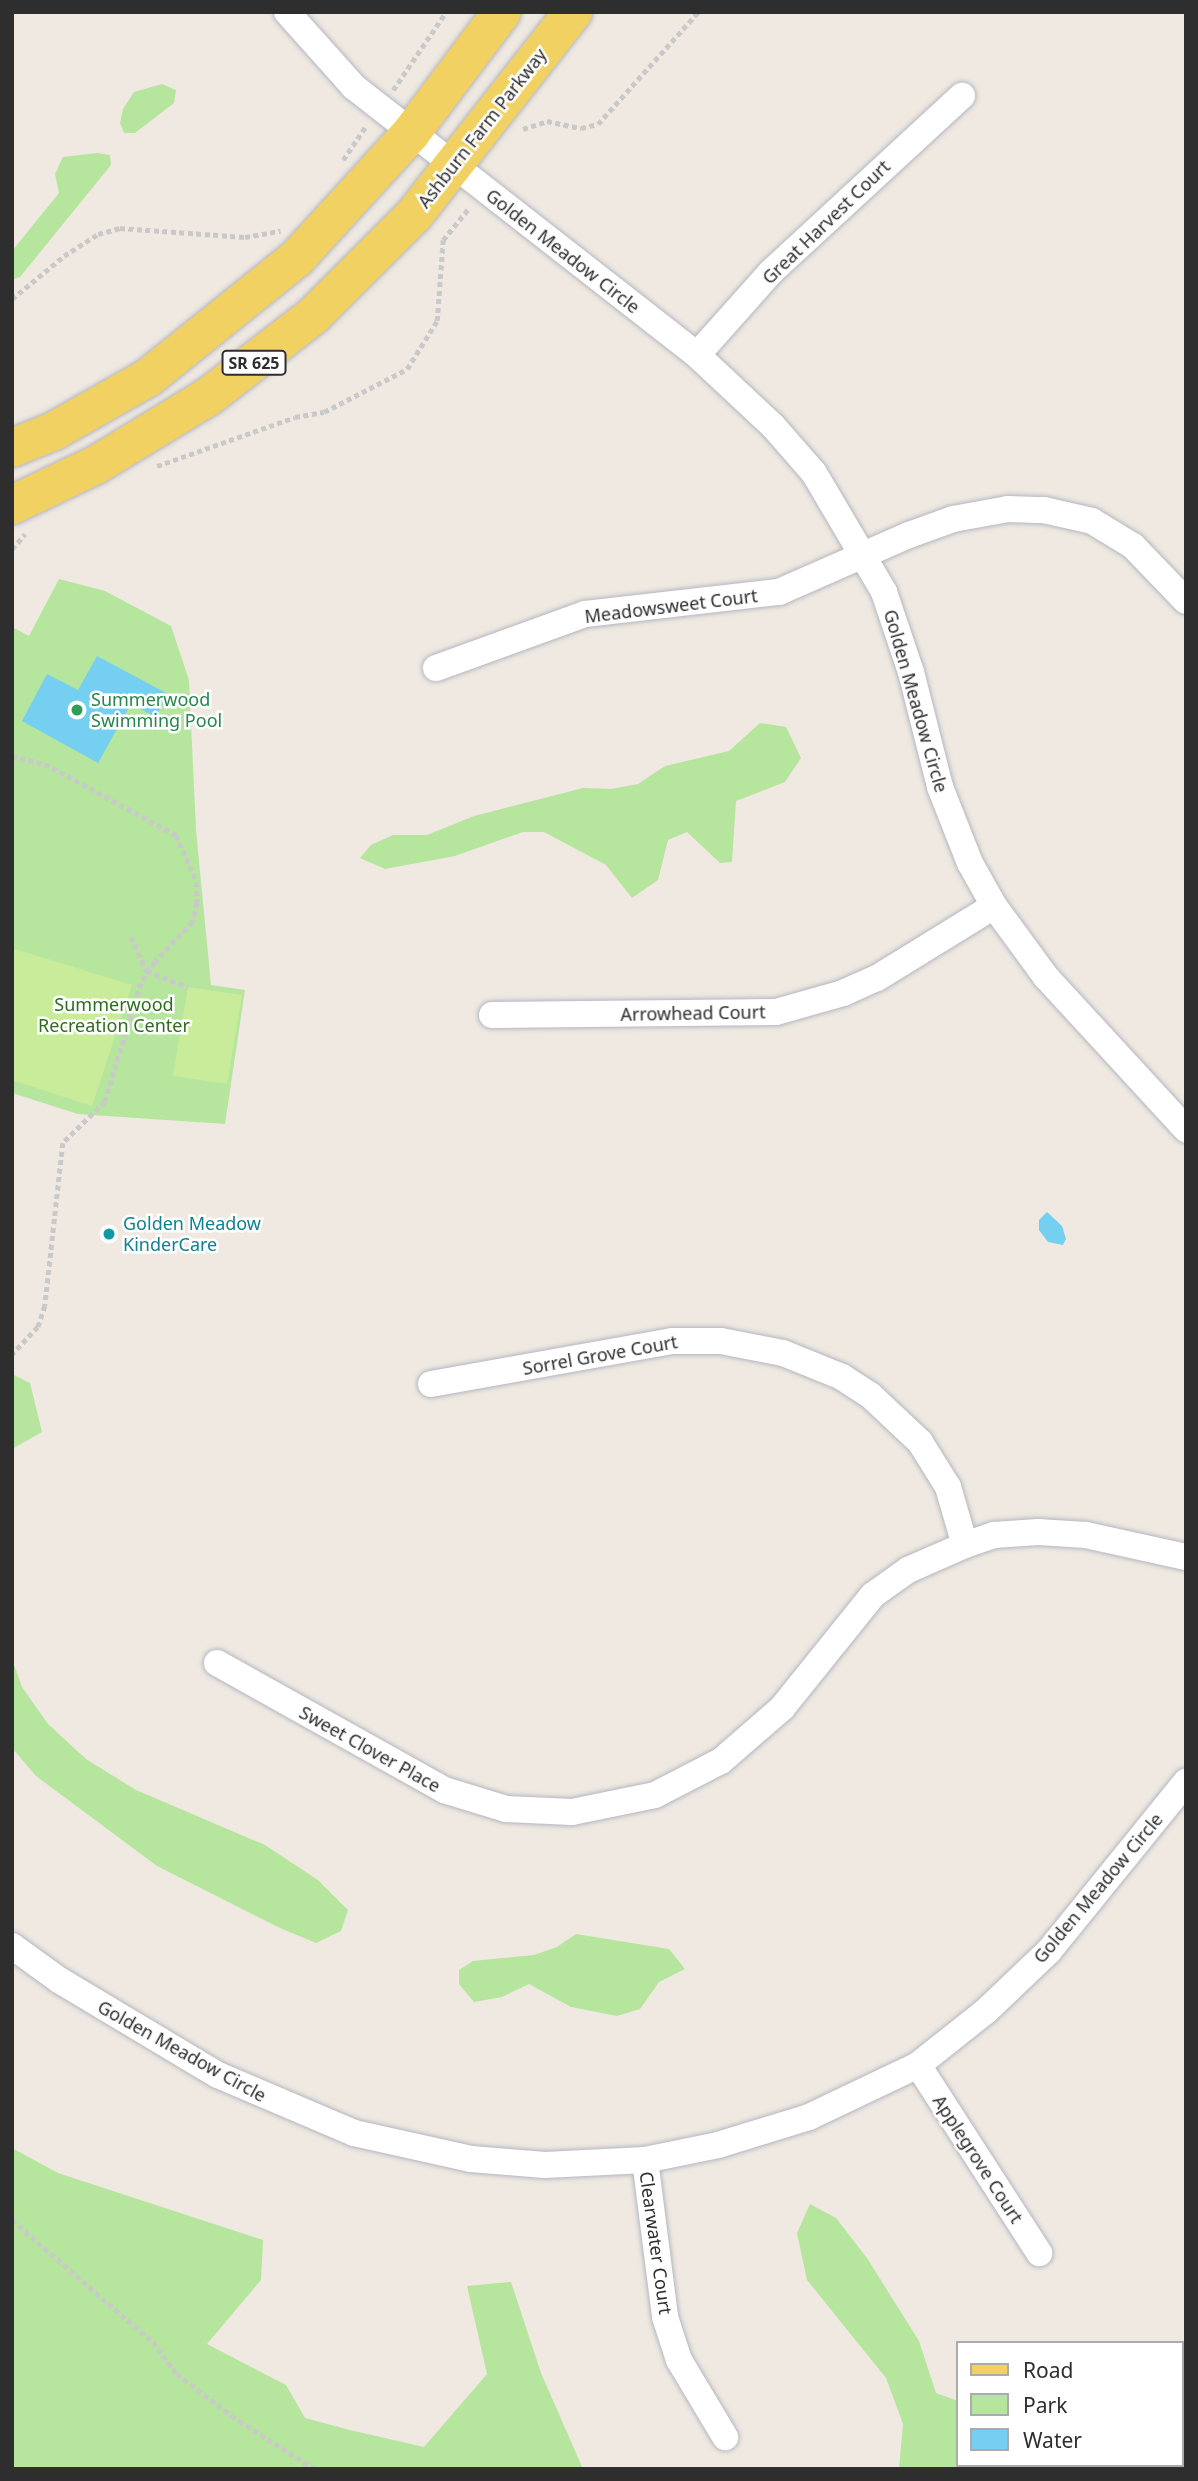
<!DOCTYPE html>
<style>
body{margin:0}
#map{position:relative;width:1198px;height:2481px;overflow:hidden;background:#efe9e1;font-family:"Noto Sans",sans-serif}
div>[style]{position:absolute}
.green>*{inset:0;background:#b6e59e}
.pitch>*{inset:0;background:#c9ec9a}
.water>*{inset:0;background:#75cff0}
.path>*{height:4.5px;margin-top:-2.25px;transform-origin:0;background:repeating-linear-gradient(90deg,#c9c9c9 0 5px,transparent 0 8.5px)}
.roads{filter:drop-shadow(0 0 2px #b4b7c1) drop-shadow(0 0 2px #b4b7c1)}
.minor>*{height:26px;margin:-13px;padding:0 13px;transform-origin:13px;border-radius:13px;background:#fff}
.primary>*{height:38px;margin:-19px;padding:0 19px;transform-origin:19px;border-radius:19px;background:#f2d163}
.dots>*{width:19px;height:19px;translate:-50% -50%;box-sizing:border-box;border:4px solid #fff;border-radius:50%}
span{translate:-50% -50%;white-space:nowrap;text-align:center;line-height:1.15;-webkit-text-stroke:5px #fff;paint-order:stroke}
.shield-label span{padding:2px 5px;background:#fff;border:2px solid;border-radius:5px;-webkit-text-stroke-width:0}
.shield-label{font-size:16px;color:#2e2e2e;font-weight:700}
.street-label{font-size:18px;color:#2e2e2e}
.leisure-label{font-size:18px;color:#27864d}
.left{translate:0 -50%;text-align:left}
.park-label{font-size:18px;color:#2c6e1b}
.culture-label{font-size:18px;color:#0d838f}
.frame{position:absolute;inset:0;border:14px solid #2e2e2e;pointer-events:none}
.legend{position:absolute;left:956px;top:2341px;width:228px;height:126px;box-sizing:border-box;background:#fff;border:2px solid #ababab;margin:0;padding:9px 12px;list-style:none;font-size:21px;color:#2e2e2e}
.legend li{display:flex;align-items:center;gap:14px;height:35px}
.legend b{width:35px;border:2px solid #ababab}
</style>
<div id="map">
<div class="green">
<div style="clip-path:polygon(162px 84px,176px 90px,174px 103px,135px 133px,124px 133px,120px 123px,123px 109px,134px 92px)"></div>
<div style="clip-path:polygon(97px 153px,110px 155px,111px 165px,20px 277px,12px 280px,12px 251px,59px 193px,55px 174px,63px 157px)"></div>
<div style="clip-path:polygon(59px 579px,105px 591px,171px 626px,189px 680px,196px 830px,211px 985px,245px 990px,225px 1124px,78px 1114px,12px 1093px,12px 627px,29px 636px)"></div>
<div style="clip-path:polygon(760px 723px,786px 727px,801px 758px,785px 782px,736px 801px,732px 862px,720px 863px,687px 832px,668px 840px,658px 880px,632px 898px,606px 865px,544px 832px,523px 832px,455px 856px,385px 869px,360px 858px,371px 845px,393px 835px,427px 835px,474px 816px,583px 788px,611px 789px,638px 784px,665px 766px,729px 751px)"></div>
<div style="clip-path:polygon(12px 1374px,30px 1383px,42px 1432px,12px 1449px)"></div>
<div style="clip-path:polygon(12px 1659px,22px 1687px,48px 1724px,86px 1759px,136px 1790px,265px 1845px,318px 1880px,348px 1910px,341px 1931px,316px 1943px,280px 1928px,157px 1866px,36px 1776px,12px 1748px)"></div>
<div style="clip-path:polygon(576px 1934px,669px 1949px,685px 1969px,659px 1982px,640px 2009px,617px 2016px,571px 2007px,529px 1984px,502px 1997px,474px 2002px,459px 1984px,459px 1970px,473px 1961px,534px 1955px,557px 1947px)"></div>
<div style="clip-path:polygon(12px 2148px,58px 2173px,263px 2240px,261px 2280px,207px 2344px,286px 2385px,305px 2418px,350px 2430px,424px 2447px,487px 2374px,467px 2286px,511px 2282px,541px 2373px,583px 2469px,12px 2469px)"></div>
<div style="clip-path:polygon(810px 2204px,836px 2218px,867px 2258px,919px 2341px,936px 2393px,958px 2401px,958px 2465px,1052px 2465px,899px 2469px,903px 2424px,886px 2378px,807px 2280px,797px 2233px)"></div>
</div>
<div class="pitch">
<div style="clip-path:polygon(12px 948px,132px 985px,92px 1106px,12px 1080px)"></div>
<div style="clip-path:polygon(188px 987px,242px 995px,227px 1084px,173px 1076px)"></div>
</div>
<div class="water">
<div style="clip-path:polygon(97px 656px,168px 694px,156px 717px,131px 704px,98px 763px,22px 721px,47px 674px,78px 690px)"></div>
<div style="clip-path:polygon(1047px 1212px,1062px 1226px,1066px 1239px,1063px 1245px,1048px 1242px,1039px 1230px,1039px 1220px)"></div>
</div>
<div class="path">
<div style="left:393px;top:90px;width:94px;rotate:-55.8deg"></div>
<div style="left:523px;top:129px;width:25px;rotate:-18deg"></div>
<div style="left:547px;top:121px;width:35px;rotate:12deg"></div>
<div style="left:581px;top:128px;width:17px;rotate:-13deg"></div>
<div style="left:598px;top:124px;width:150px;rotate:-48.2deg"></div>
<div style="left:343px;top:160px;width:40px;rotate:-56deg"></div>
<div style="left:12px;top:299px;width:67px;rotate:-39.6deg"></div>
<div style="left:64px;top:256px;width:40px;rotate:-32.9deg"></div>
<div style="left:98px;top:234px;width:23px;rotate:-15deg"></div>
<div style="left:120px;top:228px;width:125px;rotate:4.1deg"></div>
<div style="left:245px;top:237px;width:36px;rotate:-10deg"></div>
<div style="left:157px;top:466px;width:146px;rotate:-19.5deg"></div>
<div style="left:295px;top:417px;width:29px;rotate:-10deg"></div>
<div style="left:324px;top:412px;width:93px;rotate:-27.4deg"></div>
<div style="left:407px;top:369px;width:57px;rotate:-58deg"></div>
<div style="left:437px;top:321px;width:81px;rotate:-85.8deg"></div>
<div style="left:443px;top:240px;width:41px;rotate:-50.9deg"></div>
<div style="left:12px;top:549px;width:20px;rotate:-49deg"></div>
<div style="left:12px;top:756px;width:34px;rotate:14deg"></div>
<div style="left:45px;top:764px;width:149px;rotate:28.5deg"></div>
<div style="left:176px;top:835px;width:51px;rotate:65.9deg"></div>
<div style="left:197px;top:882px;width:21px;rotate:90deg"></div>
<div style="left:197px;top:903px;width:19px;rotate:102deg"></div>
<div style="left:193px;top:922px;width:55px;rotate:133.5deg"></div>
<div style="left:155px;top:962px;width:25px;rotate:124deg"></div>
<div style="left:141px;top:983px;width:124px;rotate:106.8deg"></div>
<div style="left:105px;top:1102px;width:59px;rotate:135.7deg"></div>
<div style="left:63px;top:1143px;width:164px;rotate:96.3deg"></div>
<div style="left:45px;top:1306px;width:22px;rotate:108deg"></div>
<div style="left:38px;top:1327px;width:38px;rotate:133deg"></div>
<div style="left:131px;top:937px;width:38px;rotate:65deg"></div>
<div style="left:147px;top:971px;width:44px;rotate:21.3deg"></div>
<div style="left:12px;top:2220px;width:186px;rotate:40.9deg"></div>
<div style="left:153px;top:2342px;width:40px;rotate:53deg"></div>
<div style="left:177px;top:2374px;width:78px;rotate:37.2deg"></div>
<div style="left:239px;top:2421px;width:90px;rotate:32.3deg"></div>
</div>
<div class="roads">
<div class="minor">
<div style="left:287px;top:12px;width:101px;rotate:48.2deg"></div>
<div style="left:354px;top:87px;width:435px;rotate:38deg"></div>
<div style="left:697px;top:355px;width:104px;rotate:43.1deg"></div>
<div style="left:773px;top:426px;width:62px;rotate:48.9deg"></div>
<div style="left:814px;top:473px;width:138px;rotate:59.5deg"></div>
<div style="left:884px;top:592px;width:84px;rotate:71.4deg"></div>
<div style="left:911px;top:672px;width:119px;rotate:75.8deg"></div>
<div style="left:940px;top:787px;width:82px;rotate:68.5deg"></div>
<div style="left:970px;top:863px;width:49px;rotate:60.8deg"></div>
<div style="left:994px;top:906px;width:88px;rotate:53.8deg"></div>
<div style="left:1046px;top:977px;width:207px;rotate:47.4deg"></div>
<div style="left:697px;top:355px;width:111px;rotate:-48.3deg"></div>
<div style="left:771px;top:272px;width:260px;rotate:-42.7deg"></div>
<div style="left:436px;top:668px;width:158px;rotate:-19.9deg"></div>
<div style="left:585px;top:614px;width:195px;rotate:-6.5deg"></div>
<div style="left:779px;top:592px;width:142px;rotate:-23.7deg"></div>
<div style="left:909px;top:535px;width:47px;rotate:-20deg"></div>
<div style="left:953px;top:519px;width:56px;rotate:-10.3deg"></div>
<div style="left:1008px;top:509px;width:36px;rotate:2deg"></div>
<div style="left:1044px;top:510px;width:49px;rotate:12.9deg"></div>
<div style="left:1092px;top:521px;width:48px;rotate:31.4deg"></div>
<div style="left:1133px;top:546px;width:76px;rotate:46.1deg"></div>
<div style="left:492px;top:1015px;width:284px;rotate:-0.6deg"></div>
<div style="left:776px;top:1012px;width:70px;rotate:-15.8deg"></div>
<div style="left:843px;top:993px;width:37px;rotate:-24deg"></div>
<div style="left:877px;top:978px;width:137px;rotate:-31.6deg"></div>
<div style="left:431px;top:1384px;width:245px;rotate:-10.1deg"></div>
<div style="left:672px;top:1341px;width:49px"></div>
<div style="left:721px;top:1341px;width:63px;rotate:11deg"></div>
<div style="left:783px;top:1353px;width:64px;rotate:22.1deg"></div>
<div style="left:842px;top:1377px;width:33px;rotate:33deg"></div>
<div style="left:870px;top:1395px;width:69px;rotate:43.2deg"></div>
<div style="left:920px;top:1442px;width:53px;rotate:58.1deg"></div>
<div style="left:948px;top:1487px;width:60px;rotate:73.7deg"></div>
<div style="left:217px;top:1663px;width:260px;rotate:29.2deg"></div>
<div style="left:444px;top:1790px;width:65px;rotate:17deg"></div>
<div style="left:506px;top:1809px;width:66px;rotate:2.6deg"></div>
<div style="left:572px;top:1812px;width:85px;rotate:-11.6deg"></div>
<div style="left:655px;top:1795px;width:74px;rotate:-27.3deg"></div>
<div style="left:721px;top:1761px;width:81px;rotate:-41deg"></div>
<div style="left:782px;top:1708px;width:145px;rotate:-51.2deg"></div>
<div style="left:873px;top:1595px;width:43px;rotate:-35.5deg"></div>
<div style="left:908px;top:1570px;width:62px;rotate:-23.7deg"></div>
<div style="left:965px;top:1545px;width:31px;rotate:-19deg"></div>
<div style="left:994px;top:1535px;width:44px;rotate:-3.9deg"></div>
<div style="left:1038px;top:1532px;width:48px;rotate:3.6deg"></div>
<div style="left:1086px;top:1535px;width:102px;rotate:12.4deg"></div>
<div style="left:12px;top:1946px;width:58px;rotate:35.9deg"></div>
<div style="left:59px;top:1980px;width:185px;rotate:30.9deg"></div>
<div style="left:218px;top:2075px;width:148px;rotate:23.1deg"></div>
<div style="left:354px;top:2133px;width:120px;rotate:12.5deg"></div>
<div style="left:471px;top:2159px;width:74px;rotate:4.6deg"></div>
<div style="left:545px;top:2165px;width:100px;rotate:-2.9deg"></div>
<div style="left:645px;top:2160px;width:75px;rotate:-11.6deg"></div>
<div style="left:718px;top:2145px;width:95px;rotate:-17.1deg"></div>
<div style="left:809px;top:2117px;width:121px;rotate:-25.5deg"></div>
<div style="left:918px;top:2065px;width:87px;rotate:-38.5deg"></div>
<div style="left:986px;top:2011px;width:87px;rotate:-43.6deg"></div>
<div style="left:1049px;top:1951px;width:218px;rotate:-51deg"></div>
<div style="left:918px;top:2065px;width:224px;rotate:57.2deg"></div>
<div style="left:645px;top:2160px;width:158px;rotate:82.7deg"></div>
<div style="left:665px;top:2317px;width:45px;rotate:72deg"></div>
<div style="left:679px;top:2360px;width:90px;rotate:59.1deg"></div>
</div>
<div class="primary">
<div style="left:12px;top:448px;width:45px;rotate:-22deg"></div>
<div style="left:54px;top:431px;width:109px;rotate:-29.6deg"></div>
<div style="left:149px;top:377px;width:190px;rotate:-38.8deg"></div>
<div style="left:297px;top:258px;width:169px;rotate:-47.6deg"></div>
<div style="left:411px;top:133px;width:151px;rotate:-53.1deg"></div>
<div style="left:12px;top:505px;width:93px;rotate:-25.5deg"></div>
<div style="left:96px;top:465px;width:131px;rotate:-31.3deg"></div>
<div style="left:208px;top:397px;width:134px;rotate:-37.7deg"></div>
<div style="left:314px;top:315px;width:141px;rotate:-45deg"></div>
<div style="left:414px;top:215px;width:258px;rotate:-51.9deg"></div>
</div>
</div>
<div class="dots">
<div style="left:77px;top:710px;background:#2e9e5b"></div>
<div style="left:109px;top:1234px;background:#0f9aa8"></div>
</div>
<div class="shield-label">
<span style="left:254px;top:363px">SR 625</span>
</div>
<div class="street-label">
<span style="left:482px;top:128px;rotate:-52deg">Ashburn Farm Parkway</span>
<span style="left:826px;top:222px;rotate:-44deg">Great Harvest Court</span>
<span style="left:563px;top:251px;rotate:38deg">Golden Meadow Circle</span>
<span style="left:671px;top:606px;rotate:-7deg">Meadowsweet Court</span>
<span style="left:916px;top:701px;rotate:74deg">Golden Meadow Circle</span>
<span style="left:693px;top:1013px;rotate:-1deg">Arrowhead Court</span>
<span style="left:600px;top:1355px;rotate:-10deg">Sorrel Grove Court</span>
<span style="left:370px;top:1749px;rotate:29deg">Sweet Clover Place</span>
<span style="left:1098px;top:1888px;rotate:-50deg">Golden Meadow Circle</span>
<span style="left:182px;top:2051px;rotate:29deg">Golden Meadow Circle</span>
<span style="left:978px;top:2159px;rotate:57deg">Applegrove Court</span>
<span style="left:656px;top:2243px;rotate:82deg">Clearwater Court</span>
</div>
<div class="leisure-label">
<span class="left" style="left:91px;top:710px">Summerwood<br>Swimming Pool</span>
</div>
<div class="park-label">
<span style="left:114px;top:1015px">Summerwood<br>Recreation Center</span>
</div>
<div class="culture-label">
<span class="left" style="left:123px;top:1234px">Golden Meadow<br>KinderCare</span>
</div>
<div class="frame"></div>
<ul class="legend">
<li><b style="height:9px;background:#f2d163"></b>Road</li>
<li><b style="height:19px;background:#b6e59e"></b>Park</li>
<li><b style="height:19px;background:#75cff0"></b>Water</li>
</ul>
</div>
